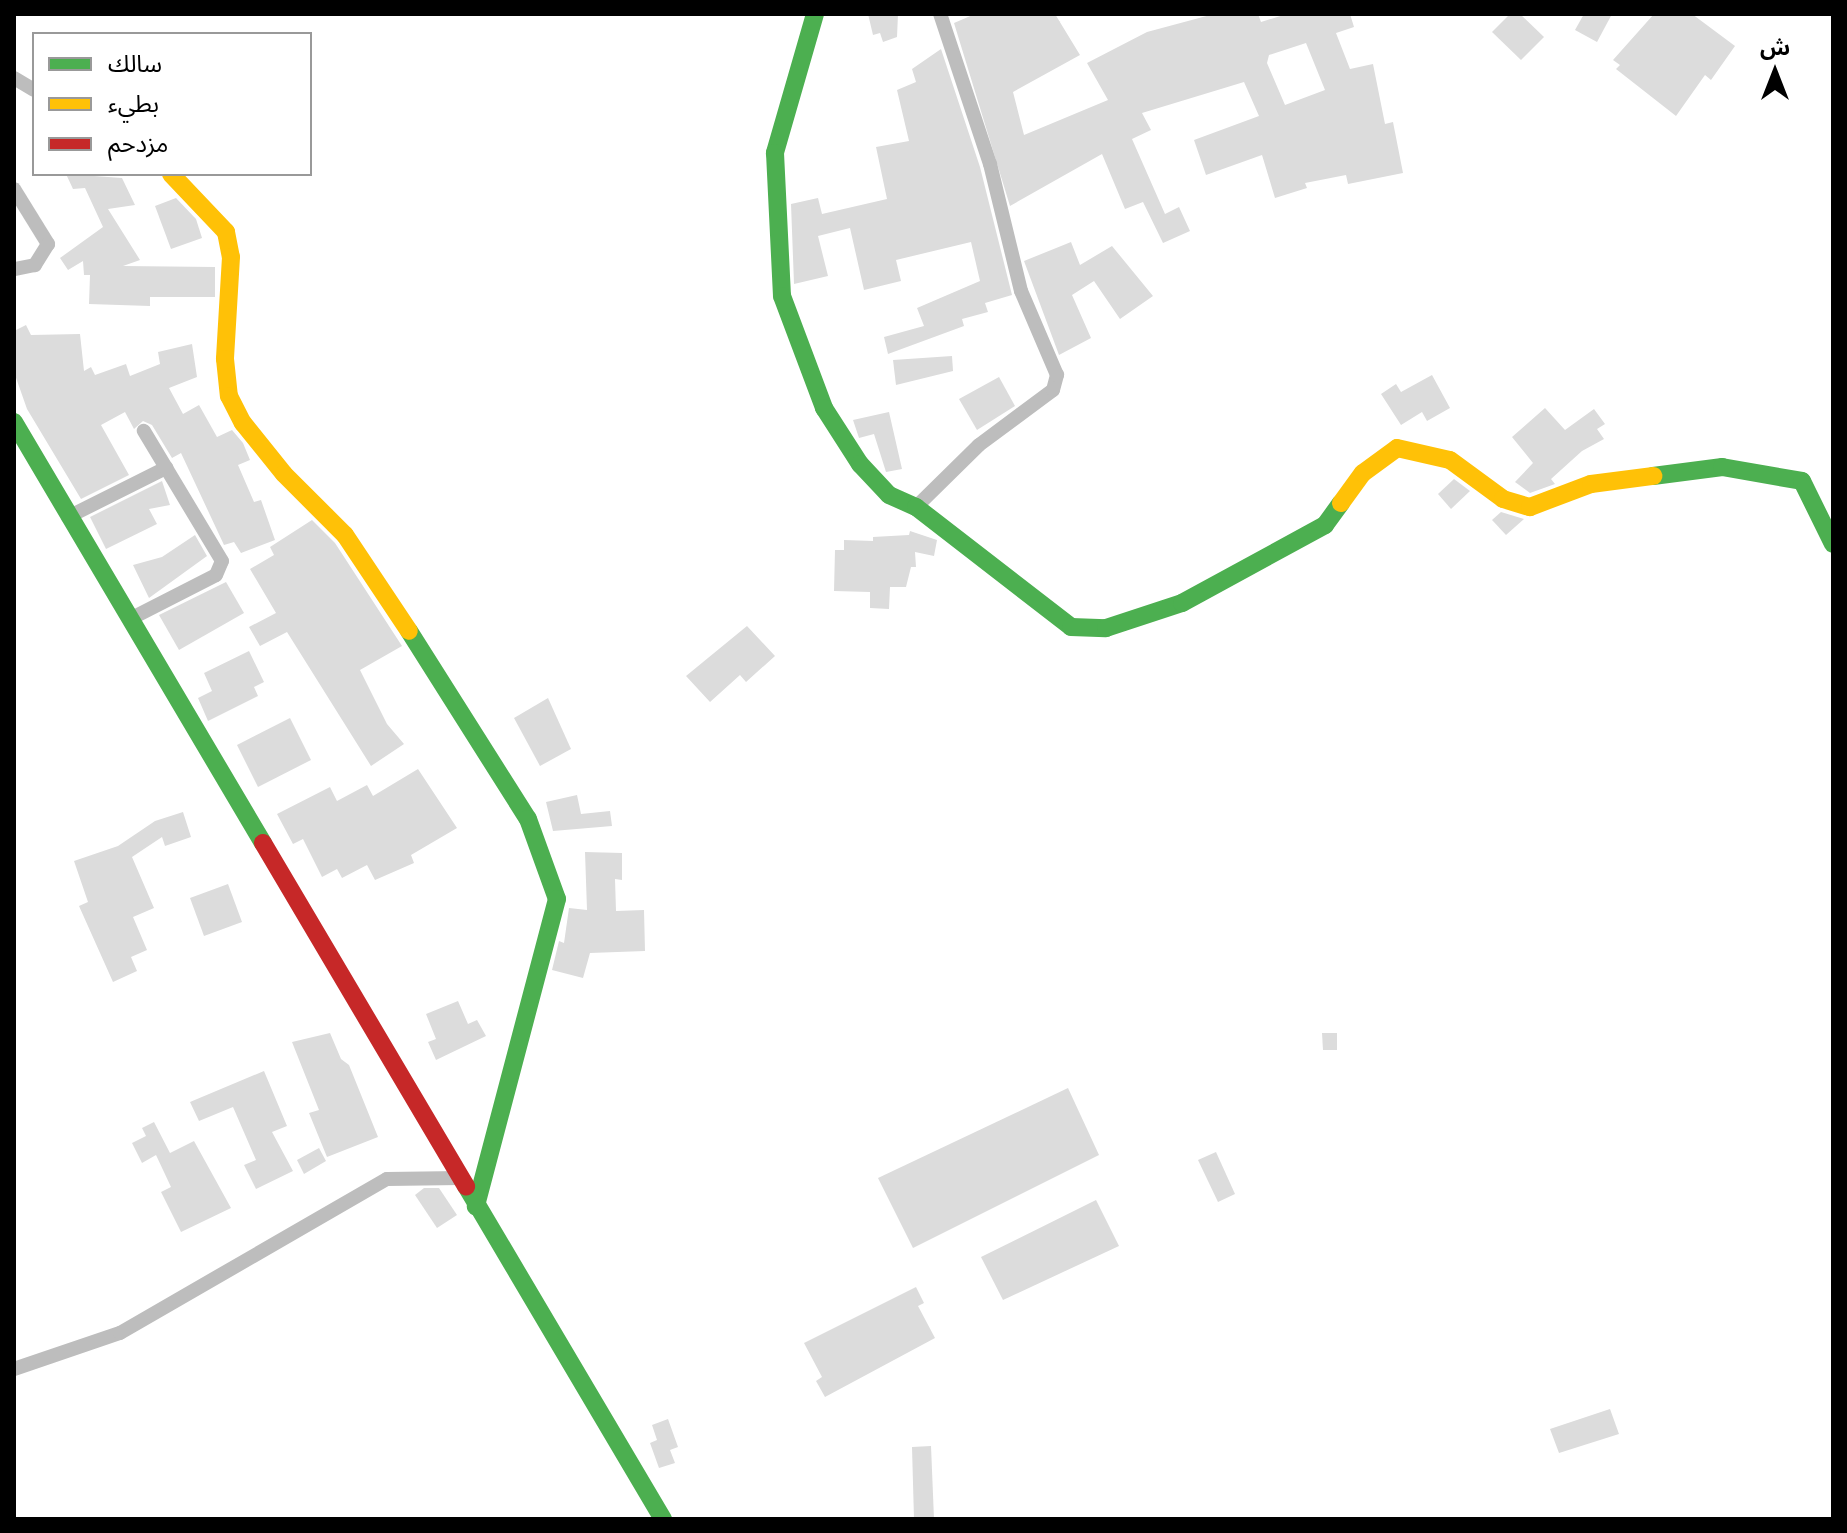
<!DOCTYPE html>
<meta charset="utf-8">
<style>
body{margin:0}
#map{position:relative;width:1847px;height:1533px;overflow:hidden;background:#fff;font-family:"Nunito Sans","Noto Sans Arabic",sans-serif}
div>[style]{position:absolute}
.building>*{inset:0;background:#dcdcdc}
.street>*{height:14px;margin:-7px;padding:0 7px;transform-origin:7px;border-radius:7px;background:#bdbdbd}
.fast>*{height:18px;margin:-9px;padding:0 9px;transform-origin:9px;border-radius:9px;background:#4caf50}
.slow>*{height:18px;margin:-9px;padding:0 9px;transform-origin:9px;border-radius:9px;background:#ffc107}
.jam>*{height:18px;margin:-9px;padding:0 9px;transform-origin:9px;border-radius:9px;background:#c62828}
span{translate:-50% -50%;white-space:nowrap;text-align:center;line-height:1.15;-webkit-text-stroke:6px #fff;paint-order:stroke}
.frame{position:absolute;inset:0;border:16px solid #000;pointer-events:none}
.legend{position:absolute;left:32px;top:32px;width:280px;height:144px;box-sizing:border-box;background:#fff;border:2px solid #999;margin:0;padding:10px 14px;list-style:none;font-size:24px;color:#000}
.legend li{display:flex;align-items:center;gap:16px;height:40px}
.legend b{width:40px;border:2px solid #999}
.north{position:absolute;left:1735px;top:32px;width:80px;height:80px;-webkit-text-stroke:6px #fff;paint-order:stroke;rotate:0deg;font-size:22px;font-weight:700;line-height:32px;text-align:center;color:#000}
.north::after{content:'';display:block;margin:auto;width:28px;height:36px;background:#000;clip-path:polygon(50% 0,100% 100%,50% 72%,0 100%)}
</style>
<div id="map">
<div class="building">
<div style="clip-path:polygon(868px 14px,898px 14px,897px 37px,883px 42px,880px 33px,873px 35px)"></div>
<div style="clip-path:polygon(evenodd,975px 14px,1055px 14px,1080px 55px,1013px 92px,1024px 135px,1108px 100px,1087px 63px,1147px 32px,1214px 14px,1258px 14px,1261px 22px,1287px 14px,1350px 14px,1354px 27px,1336px 33px,1350px 69px,1373px 64px,1385px 124px,1393px 122px,1403px 173px,1348px 184px,1346px 175px,1305px 183px,1307px 188px,1275px 198px,1262px 155px,1206px 175px,1194px 140px,1259px 116px,1244px 82px,1142px 113px,1151px 130px,1132px 139px,1165px 214px,1179px 207px,1190px 231px,1163px 243px,1143px 202px,1125px 209px,1102px 154px,1010px 206px,954px 23px,975px 14px,1306px 43px,1325px 90px,1285px 105px,1267px 63px,1269px 55px,1306px 43px)"></div>
<div style="clip-path:polygon(1510px 14px,1520px 14px,1544px 37px,1521px 60px,1492px 32px)"></div>
<div style="clip-path:polygon(1584px 14px,1612px 14px,1597px 42px,1575px 30px)"></div>
<div style="clip-path:polygon(1654px 14px,1692px 14px,1735px 46px,1711px 80px,1705px 75px,1676px 116px,1616px 69px,1620px 65px,1613px 60px)"></div>
<div style="clip-path:polygon(941px 49px,980px 167px,1012px 295px,985px 303px,988px 312px,962px 319px,964px 326px,888px 354px,884px 337px,924px 326px,917px 308px,980px 281px,971px 242px,896px 260px,901px 281px,864px 290px,850px 228px,818px 236px,828px 276px,794px 284px,791px 204px,818px 198px,822px 214px,887px 199px,876px 147px,909px 141px,897px 90px,916px 82px,912px 69px)"></div>
<div style="clip-path:polygon(66px 174px,122px 178px,135px 205px,108px 209px,140px 260px,123px 266px,215px 267px,215px 297px,150px 297px,150px 306px,89px 304px,90px 275px,84px 275px,83px 261px,68px 270px,60px 258px,103px 227px,85px 188px,73px 189px)"></div>
<div style="clip-path:polygon(176px 198px,196px 219px,202px 238px,171px 249px,155px 206px)"></div>
<div style="clip-path:polygon(1071px 242px,1080px 265px,1112px 246px,1153px 296px,1120px 319px,1094px 281px,1072px 295px,1091px 338px,1059px 355px,1024px 261px)"></div>
<div style="clip-path:polygon(26px 325px,31px 335px,80px 334px,84px 371px,91px 367px,95px 375px,126px 364px,130px 376px,160px 364px,158px 352px,192px 344px,197px 377px,169px 388px,183px 414px,199px 405px,217px 437px,232px 430px,243px 443px,250px 460px,238px 465px,254px 502px,261px 500px,275px 540px,241px 553px,234px 542px,224px 545px,181px 453px,172px 458px,152px 425px,143px 421px,134px 429px,125px 412px,101px 425px,129px 475px,81px 499px,27px 409px,14px 372px,14px 331px)"></div>
<div style="clip-path:polygon(952px 356px,953px 371px,896px 385px,893px 360px)"></div>
<div style="clip-path:polygon(1432px 375px,1450px 408px,1427px 421px,1422px 412px,1401px 425px,1381px 394px,1396px 384px,1401px 392px)"></div>
<div style="clip-path:polygon(999px 377px,1015px 406px,977px 430px,959px 399px)"></div>
<div style="clip-path:polygon(1545px 408px,1565px 430px,1594px 409px,1605px 424px,1597px 429px,1604px 439px,1582px 451px,1551px 479px,1555px 484px,1530px 493px,1515px 482px,1533px 463px,1512px 437px)"></div>
<div style="clip-path:polygon(889px 412px,902px 469px,886px 472px,874px 434px,859px 438px,853px 420px)"></div>
<div style="clip-path:polygon(1454px 479px,1470px 491px,1451px 509px,1438px 494px)"></div>
<div style="clip-path:polygon(162px 481px,170px 505px,149px 509px,157px 524px,106px 549px,90px 517px)"></div>
<div style="clip-path:polygon(1501px 512px,1524px 519px,1506px 535px,1492px 520px)"></div>
<div style="clip-path:polygon(312px 520px,335px 543px,402px 646px,360px 670px,387px 724px,404px 744px,371px 766px,287px 632px,260px 646px,249px 627px,276px 613px,250px 569px,274px 555px,270px 547px)"></div>
<div style="clip-path:polygon(910px 531px,937px 540px,934px 556px,915px 552px,916px 567px,911px 567px,906px 587px,890px 587px,889px 609px,870px 608px,870px 592px,834px 591px,835px 550px,844px 550px,844px 540px,873px 541px,873px 537px,909px 535px)"></div>
<div style="clip-path:polygon(195px 535px,207px 556px,149px 598px,133px 565px,162px 557px)"></div>
<div style="clip-path:polygon(226px 582px,244px 613px,179px 650px,159px 615px)"></div>
<div style="clip-path:polygon(747px 626px,775px 656px,746px 682px,740px 675px,710px 702px,686px 676px)"></div>
<div style="clip-path:polygon(249px 651px,264px 682px,254px 687px,258px 696px,208px 721px,198px 698px,212px 691px,204px 673px)"></div>
<div style="clip-path:polygon(548px 698px,571px 749px,540px 766px,514px 718px)"></div>
<div style="clip-path:polygon(290px 718px,311px 760px,258px 787px,237px 745px)"></div>
<div style="clip-path:polygon(418px 769px,457px 828px,411px 855px,414px 863px,375px 880px,367px 865px,342px 878px,337px 869px,322px 877px,303px 839px,293px 844px,277px 814px,330px 787px,337px 801px,367px 785px,373px 796px)"></div>
<div style="clip-path:polygon(577px 795px,581px 814px,610px 811px,612px 826px,553px 831px,546px 802px)"></div>
<div style="clip-path:polygon(183px 812px,191px 837px,165px 846px,162px 837px,132px 857px,154px 908px,133px 917px,147px 950px,131px 957px,137px 971px,113px 982px,79px 906px,88px 902px,74px 861px,118px 846px,155px 821px)"></div>
<div style="clip-path:polygon(585px 852px,622px 853px,622px 880px,615px 879px,616px 911px,644px 910px,645px 951px,590px 953px,583px 978px,552px 970px,559px 941px,564px 943px,569px 908px,587px 910px)"></div>
<div style="clip-path:polygon(228px 884px,242px 922px,204px 936px,190px 898px)"></div>
<div style="clip-path:polygon(458px 1001px,468px 1024px,477px 1020px,486px 1036px,436px 1060px,428px 1042px,436px 1039px,426px 1014px)"></div>
<div style="clip-path:polygon(330px 1033px,341px 1059px,349px 1065px,378px 1137px,327px 1157px,309px 1113px,319px 1110px,292px 1042px)"></div>
<div style="clip-path:polygon(1322px 1033px,1337px 1033px,1337px 1050px,1323px 1050px)"></div>
<div style="clip-path:polygon(264px 1071px,287px 1126px,272px 1132px,293px 1171px,256px 1189px,244px 1165px,256px 1160px,233px 1107px,199px 1121px,190px 1102px)"></div>
<div style="clip-path:polygon(1068px 1088px,1099px 1155px,913px 1248px,878px 1178px)"></div>
<div style="clip-path:polygon(154px 1122px,170px 1153px,194px 1141px,231px 1208px,181px 1232px,161px 1192px,171px 1187px,156px 1155px,142px 1163px,132px 1143px,146px 1136px,142px 1128px)"></div>
<div style="clip-path:polygon(319px 1148px,326px 1161px,304px 1174px,297px 1160px)"></div>
<div style="clip-path:polygon(1216px 1152px,1235px 1194px,1218px 1202px,1198px 1160px)"></div>
<div style="clip-path:polygon(424px 1188px,439px 1188px,457px 1215px,437px 1228px,415px 1195px)"></div>
<div style="clip-path:polygon(1096px 1200px,1119px 1246px,1003px 1300px,981px 1257px)"></div>
<div style="clip-path:polygon(916px 1287px,924px 1303px,918px 1306px,935px 1338px,825px 1397px,816px 1381px,822px 1377px,804px 1343px)"></div>
<div style="clip-path:polygon(1610px 1409px,1619px 1434px,1559px 1453px,1550px 1429px)"></div>
<div style="clip-path:polygon(668px 1419px,678px 1447px,670px 1450px,675px 1463px,659px 1468px,650px 1443px,657px 1440px,652px 1425px)"></div>
<div style="clip-path:polygon(931px 1446px,934px 1519px,914px 1519px,912px 1447px)"></div>
</div>
<div class="street">
<div style="left:14px;top:78px;width:23px;rotate:31deg"></div>
<div style="left:14px;top:189px;width:65px;rotate:58.3deg"></div>
<div style="left:48px;top:244px;width:25px;rotate:122deg"></div>
<div style="left:35px;top:265px;width:21px;rotate:169deg"></div>
<div style="left:916px;top:507px;width:88px;rotate:-44.5deg"></div>
<div style="left:979px;top:445px;width:92px;rotate:-36.6deg"></div>
<div style="left:1053px;top:390px;width:16px;rotate:-75deg"></div>
<div style="left:1057px;top:375px;width:91px;rotate:-113.2deg"></div>
<div style="left:1021px;top:291px;width:131px;rotate:-103.7deg"></div>
<div style="left:990px;top:164px;width:158px;rotate:-108.4deg"></div>
<div style="left:68px;top:517px;width:110px;rotate:-26.6deg"></div>
<div style="left:132px;top:618px;width:94px;rotate:-27.1deg"></div>
<div style="left:216px;top:575px;width:15px;rotate:-67deg"></div>
<div style="left:222px;top:561px;width:152px;rotate:-121deg"></div>
<div style="left:14px;top:1369px;width:112px;rotate:-18.8deg"></div>
<div style="left:120px;top:1333px;width:308px;rotate:-30deg"></div>
<div style="left:387px;top:1179px;width:73px;rotate:-0.8deg"></div>
</div>
<div class="fast">
<div style="left:815px;top:14px;width:145px;rotate:106.1deg"></div>
<div style="left:775px;top:153px;width:143px;rotate:87.2deg"></div>
<div style="left:782px;top:296px;width:120px;rotate:69.4deg"></div>
<div style="left:824px;top:408px;width:67px;rotate:57.3deg"></div>
<div style="left:860px;top:464px;width:42px;rotate:46.9deg"></div>
<div style="left:889px;top:495px;width:30px;rotate:24deg"></div>
<div style="left:916px;top:507px;width:196px;rotate:37.7deg"></div>
<div style="left:1071px;top:627px;width:35px;rotate:2deg"></div>
<div style="left:1106px;top:628px;width:80px;rotate:-18.2deg"></div>
<div style="left:1182px;top:603px;width:163px;rotate:-28.6deg"></div>
<div style="left:1325px;top:525px;width:27px;rotate:-54deg"></div>
<div style="left:14px;top:422px;width:489px;rotate:59.4deg"></div>
<div style="left:1653px;top:476px;width:70px;rotate:-7.4deg"></div>
<div style="left:1722px;top:467px;width:81px;rotate:9.9deg"></div>
<div style="left:1802px;top:481px;width:70px;rotate:63.8deg"></div>
<div style="left:409px;top:631px;width:222px;rotate:57.7deg"></div>
<div style="left:528px;top:819px;width:85px;rotate:70.1deg"></div>
<div style="left:557px;top:899px;width:318px;rotate:104.8deg"></div>
<div style="left:466px;top:1186px;width:387px;rotate:59.4deg"></div>
</div>
<div class="slow">
<div style="left:171px;top:174px;width:80px;rotate:46.5deg"></div>
<div style="left:226px;top:232px;width:25px;rotate:79deg"></div>
<div style="left:231px;top:257px;width:102px;rotate:93.4deg"></div>
<div style="left:225px;top:359px;width:37px;rotate:84deg"></div>
<div style="left:229px;top:396px;width:30px;rotate:63deg"></div>
<div style="left:243px;top:423px;width:65px;rotate:51.2deg"></div>
<div style="left:284px;top:474px;width:86px;rotate:45deg"></div>
<div style="left:345px;top:535px;width:115px;rotate:56.3deg"></div>
<div style="left:1341px;top:503px;width:37px;rotate:-54deg"></div>
<div style="left:1363px;top:473px;width:42px;rotate:-36.3deg"></div>
<div style="left:1397px;top:448px;width:54px;rotate:12.8deg"></div>
<div style="left:1450px;top:460px;width:66px;rotate:36.3deg"></div>
<div style="left:1503px;top:499px;width:28px;rotate:17deg"></div>
<div style="left:1530px;top:507px;width:65px;rotate:-20.7deg"></div>
<div style="left:1591px;top:484px;width:63px;rotate:-7.4deg"></div>
</div>
<div class="jam">
<div style="left:263px;top:843px;width:399px;rotate:59.4deg"></div>
</div>
<div class="frame"></div>
<ul class="legend">
<li><b style="height:10px;background:#4caf50"></b>سالك</li>
<li><b style="height:10px;background:#ffc107"></b>بطيء</li>
<li><b style="height:10px;background:#c62828"></b>مزدحم</li>
</ul>
<div class="north">ش</div>
</div>
